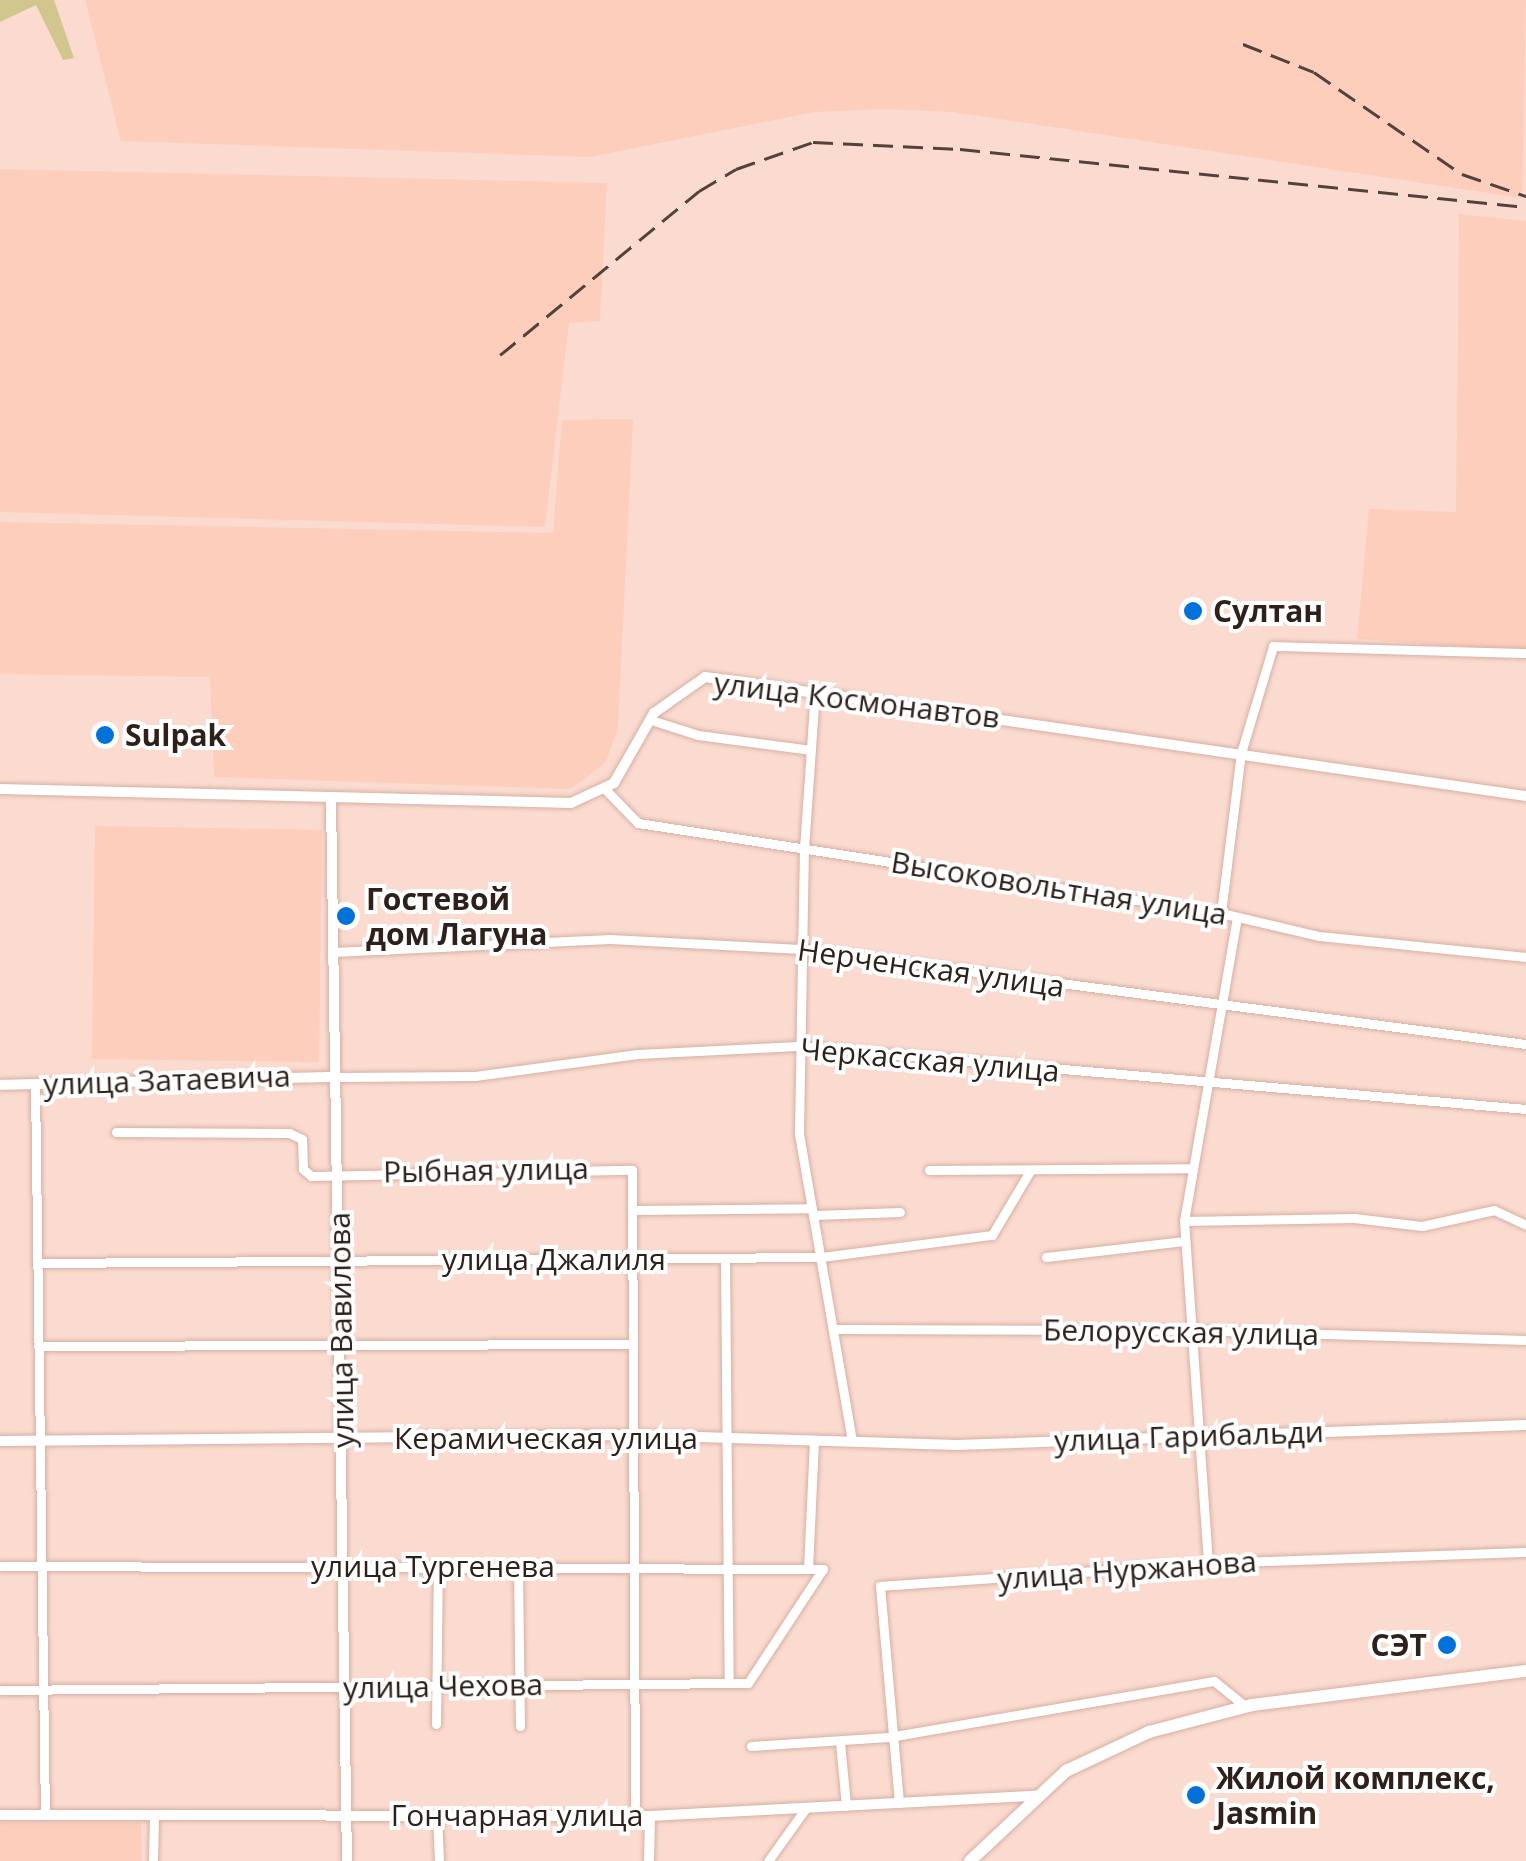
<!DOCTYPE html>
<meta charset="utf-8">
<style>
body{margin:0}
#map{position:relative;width:1526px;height:1861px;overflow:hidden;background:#fbdbd0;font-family:"Open Sans",sans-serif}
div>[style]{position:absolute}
.built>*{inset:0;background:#fdcebc}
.green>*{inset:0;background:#d1c78e}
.roads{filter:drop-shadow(0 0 2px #d6b0a2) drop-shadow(0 0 2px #d6b0a2)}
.minor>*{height:9px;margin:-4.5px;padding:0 4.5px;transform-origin:4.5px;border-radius:4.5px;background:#fff}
.tertiary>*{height:10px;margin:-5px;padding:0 5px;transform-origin:5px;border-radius:5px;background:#fff}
.secondary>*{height:12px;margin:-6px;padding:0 6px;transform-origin:6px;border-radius:6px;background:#fff}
.rail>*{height:2.5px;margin-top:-1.25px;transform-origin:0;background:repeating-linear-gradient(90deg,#53423b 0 20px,transparent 0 30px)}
.dots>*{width:28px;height:28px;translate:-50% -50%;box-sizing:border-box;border:5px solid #fff;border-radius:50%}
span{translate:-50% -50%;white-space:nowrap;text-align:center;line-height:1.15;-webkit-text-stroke:8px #fff;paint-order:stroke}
.poi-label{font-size:30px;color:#2e201a;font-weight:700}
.left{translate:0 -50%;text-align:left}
.right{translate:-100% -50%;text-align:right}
.street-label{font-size:30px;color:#2e201a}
</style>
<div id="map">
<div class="built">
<div style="clip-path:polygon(85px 0,1526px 0,1522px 198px,953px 112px,883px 109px,814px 112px,590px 157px,121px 141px)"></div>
<div style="clip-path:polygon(0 169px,607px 183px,600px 321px,569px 323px,545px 527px,0 512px)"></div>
<div style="clip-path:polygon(1459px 214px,1526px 221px,1526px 651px,1357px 639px,1369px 509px,1456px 512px)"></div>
<div style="clip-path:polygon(633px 419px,618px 728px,606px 762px,571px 789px,214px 777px,210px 677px,0 674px,0 522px,553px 533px,562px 420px)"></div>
<div style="clip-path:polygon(95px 826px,322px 830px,319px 1062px,92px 1059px)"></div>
<div style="clip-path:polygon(0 1823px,141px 1823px,142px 1861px,0 1861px)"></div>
</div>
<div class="green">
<div style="clip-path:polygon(0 0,54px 0,74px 58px,63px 60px,36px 5px,0 22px)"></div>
</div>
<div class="roads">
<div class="minor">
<div style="left:815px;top:691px;width:156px;rotate:94deg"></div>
<div style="left:804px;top:847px;width:287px;rotate:91deg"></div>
<div style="left:799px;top:1134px;width:311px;rotate:80.2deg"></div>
<div style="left:651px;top:720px;width:49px;rotate:17.7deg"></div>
<div style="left:698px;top:735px;width:114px;rotate:7.6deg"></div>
<div style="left:606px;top:790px;width:46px;rotate:45.9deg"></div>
<div style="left:638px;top:823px;width:590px;rotate:8.78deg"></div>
<div style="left:1221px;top:913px;width:101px;rotate:13.2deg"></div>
<div style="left:1319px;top:936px;width:208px;rotate:5.8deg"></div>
<div style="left:1221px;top:913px;width:161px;rotate:-82.9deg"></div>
<div style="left:1241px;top:753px;width:112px;rotate:-73.3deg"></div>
<div style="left:1273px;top:646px;width:253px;rotate:1.6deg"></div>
<div style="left:333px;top:952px;width:277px;rotate:-2.7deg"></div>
<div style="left:610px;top:939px;width:191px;rotate:3deg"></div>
<div style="left:801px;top:949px;width:731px;rotate:7.47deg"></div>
<div style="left:334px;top:1077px;width:141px;rotate:-0.4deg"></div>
<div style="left:475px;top:1076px;width:164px;rotate:-7.7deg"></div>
<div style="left:638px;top:1054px;width:159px;rotate:-2.9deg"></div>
<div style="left:797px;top:1046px;width:732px;rotate:4.94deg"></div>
<div style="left:35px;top:1084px;width:730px;rotate:89.22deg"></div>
<div style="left:116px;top:1132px;width:173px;rotate:0.3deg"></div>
<div style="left:289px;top:1133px;width:14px;rotate:25deg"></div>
<div style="left:302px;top:1139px;width:30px;rotate:88deg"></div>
<div style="left:303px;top:1169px;width:11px;rotate:41deg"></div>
<div style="left:311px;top:1176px;width:321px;rotate:-1.1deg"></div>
<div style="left:632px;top:1170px;width:647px;rotate:89.73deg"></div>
<div style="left:929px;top:1170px;width:262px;rotate:-0.4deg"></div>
<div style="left:633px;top:1210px;width:179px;rotate:-0.6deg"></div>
<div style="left:814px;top:1215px;width:86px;rotate:-2deg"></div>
<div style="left:1184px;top:1221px;width:170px;rotate:-1deg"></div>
<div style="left:1354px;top:1218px;width:68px;rotate:6.7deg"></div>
<div style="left:1422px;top:1226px;width:74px;rotate:-12.5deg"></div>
<div style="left:1494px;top:1210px;width:35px;rotate:25deg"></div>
<div style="left:1046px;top:1257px;width:139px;rotate:-6.6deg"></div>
<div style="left:725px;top:1259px;width:423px;rotate:89.5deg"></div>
<div style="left:41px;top:1263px;width:781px;rotate:-0.44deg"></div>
<div style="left:822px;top:1257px;width:171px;rotate:-7.4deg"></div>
<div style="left:992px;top:1235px;width:74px;rotate:-59.3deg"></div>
<div style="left:836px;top:1329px;width:356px;rotate:0.2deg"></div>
<div style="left:1192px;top:1330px;width:334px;rotate:1.7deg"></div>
<div style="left:38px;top:1346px;width:595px;rotate:-0.19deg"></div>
<div style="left:1208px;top:1563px;width:343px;rotate:-94deg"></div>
<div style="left:1184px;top:1221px;width:308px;rotate:-80.1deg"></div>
<div style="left:0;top:1566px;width:823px;rotate:0.21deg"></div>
<div style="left:518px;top:1566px;width:160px;rotate:89.3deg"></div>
<div style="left:808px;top:1568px;width:128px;rotate:-87.3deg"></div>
<div style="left:0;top:1690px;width:748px;rotate:-0.54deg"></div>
<div style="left:748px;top:1683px;width:136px;rotate:-56.7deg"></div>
<div style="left:436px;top:1724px;width:158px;rotate:-89.3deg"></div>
<div style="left:840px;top:1742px;width:64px;rotate:84.6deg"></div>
<div style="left:751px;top:1746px;width:138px;rotate:-3.7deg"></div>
<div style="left:889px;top:1737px;width:330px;rotate:-9.8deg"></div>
<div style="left:1214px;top:1681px;width:41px;rotate:39.1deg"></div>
<div style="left:899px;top:1803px;width:218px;rotate:-95deg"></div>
<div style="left:880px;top:1586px;width:329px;rotate:-4deg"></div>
<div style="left:1208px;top:1563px;width:318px;rotate:-2deg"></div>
<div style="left:437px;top:1815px;width:46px;rotate:87.5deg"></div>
<div style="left:153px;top:1861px;width:45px;rotate:-88.7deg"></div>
<div style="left:768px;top:1861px;width:65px;rotate:-54.4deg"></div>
</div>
<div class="tertiary">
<div style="left:0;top:789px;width:571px;rotate:1.4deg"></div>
<div style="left:571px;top:803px;width:47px;rotate:-24.9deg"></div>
<div style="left:614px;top:783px;width:81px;rotate:-60.3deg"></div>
<div style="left:654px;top:713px;width:62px;rotate:-35.2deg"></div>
<div style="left:705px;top:677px;width:830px;rotate:8.25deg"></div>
<div style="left:331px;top:798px;width:1063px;rotate:89.14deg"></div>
<div style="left:0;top:1085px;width:334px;rotate:-1.4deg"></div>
<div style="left:0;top:1441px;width:635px;rotate:-0.54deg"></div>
<div style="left:635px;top:1435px;width:322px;rotate:1.8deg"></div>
<div style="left:957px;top:1445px;width:569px;rotate:-2.01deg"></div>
<div style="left:0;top:1815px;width:650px;rotate:0.09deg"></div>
<div style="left:650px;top:1816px;width:385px;rotate:-3deg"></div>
<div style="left:649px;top:1861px;width:45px;rotate:-88.7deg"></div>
</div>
<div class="secondary">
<div style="left:970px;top:1861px;width:132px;rotate:-43.2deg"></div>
<div style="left:1066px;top:1771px;width:92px;rotate:-25.2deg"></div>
<div style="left:1149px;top:1732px;width:106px;rotate:-14.7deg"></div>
<div style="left:1252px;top:1705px;width:276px;rotate:-7.1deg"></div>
</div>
</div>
<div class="rail">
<div style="left:1243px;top:44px;width:76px;rotate:21.5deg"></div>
<div style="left:1314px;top:72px;width:180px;rotate:34.6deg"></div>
<div style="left:1462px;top:174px;width:68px;rotate:19deg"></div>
<div style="left:500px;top:355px;width:258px;rotate:-39.5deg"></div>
<div style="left:699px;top:191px;width:43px;rotate:-30.7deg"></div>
<div style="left:736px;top:169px;width:82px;rotate:-19.3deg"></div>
<div style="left:813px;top:142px;width:147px;rotate:2.7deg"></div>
<div style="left:960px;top:149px;width:569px;rotate:5.85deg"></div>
</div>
<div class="dots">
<div style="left:1193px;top:611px;background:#0271d9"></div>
<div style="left:105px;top:735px;background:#0271d9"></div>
<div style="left:346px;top:916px;background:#0271d9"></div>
<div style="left:1447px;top:1645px;background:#0271d9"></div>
<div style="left:1196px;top:1795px;background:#0271d9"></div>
</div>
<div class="poi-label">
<span class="left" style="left:1213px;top:611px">Султан</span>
<span class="left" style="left:125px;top:735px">Sulpak</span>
<span class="left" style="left:366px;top:916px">Гостевой<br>дом Лагуна</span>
<span class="right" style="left:1427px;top:1645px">СЭТ</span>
<span class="left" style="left:1216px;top:1795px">Жилой комплекс,<br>Jasmin</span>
</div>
<div class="street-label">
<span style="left:857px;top:700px;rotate:7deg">улица Космонавтов</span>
<span style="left:1059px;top:888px;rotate:9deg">Высоковольтная улица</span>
<span style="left:931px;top:968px;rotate:8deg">Нерченская улица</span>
<span style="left:930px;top:1060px;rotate:5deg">Черкасская улица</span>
<span style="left:167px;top:1080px;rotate:-2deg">улица Затаевича</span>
<span style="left:486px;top:1170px;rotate:-1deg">Рыбная улица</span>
<span style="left:554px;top:1259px">улица Джалиля</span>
<span style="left:341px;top:1330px;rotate:-91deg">улица Вавилова</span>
<span style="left:1181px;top:1332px;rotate:1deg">Белорусская улица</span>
<span style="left:1189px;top:1436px;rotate:-2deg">улица Гарибальди</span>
<span style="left:546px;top:1438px">Керамическая улица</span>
<span style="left:433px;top:1566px">улица Тургенева</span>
<span style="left:1127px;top:1570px;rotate:-4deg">улица Нуржанова</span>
<span style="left:443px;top:1686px;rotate:-1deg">улица Чехова</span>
<span style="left:517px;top:1815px">Гончарная улица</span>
</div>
</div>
